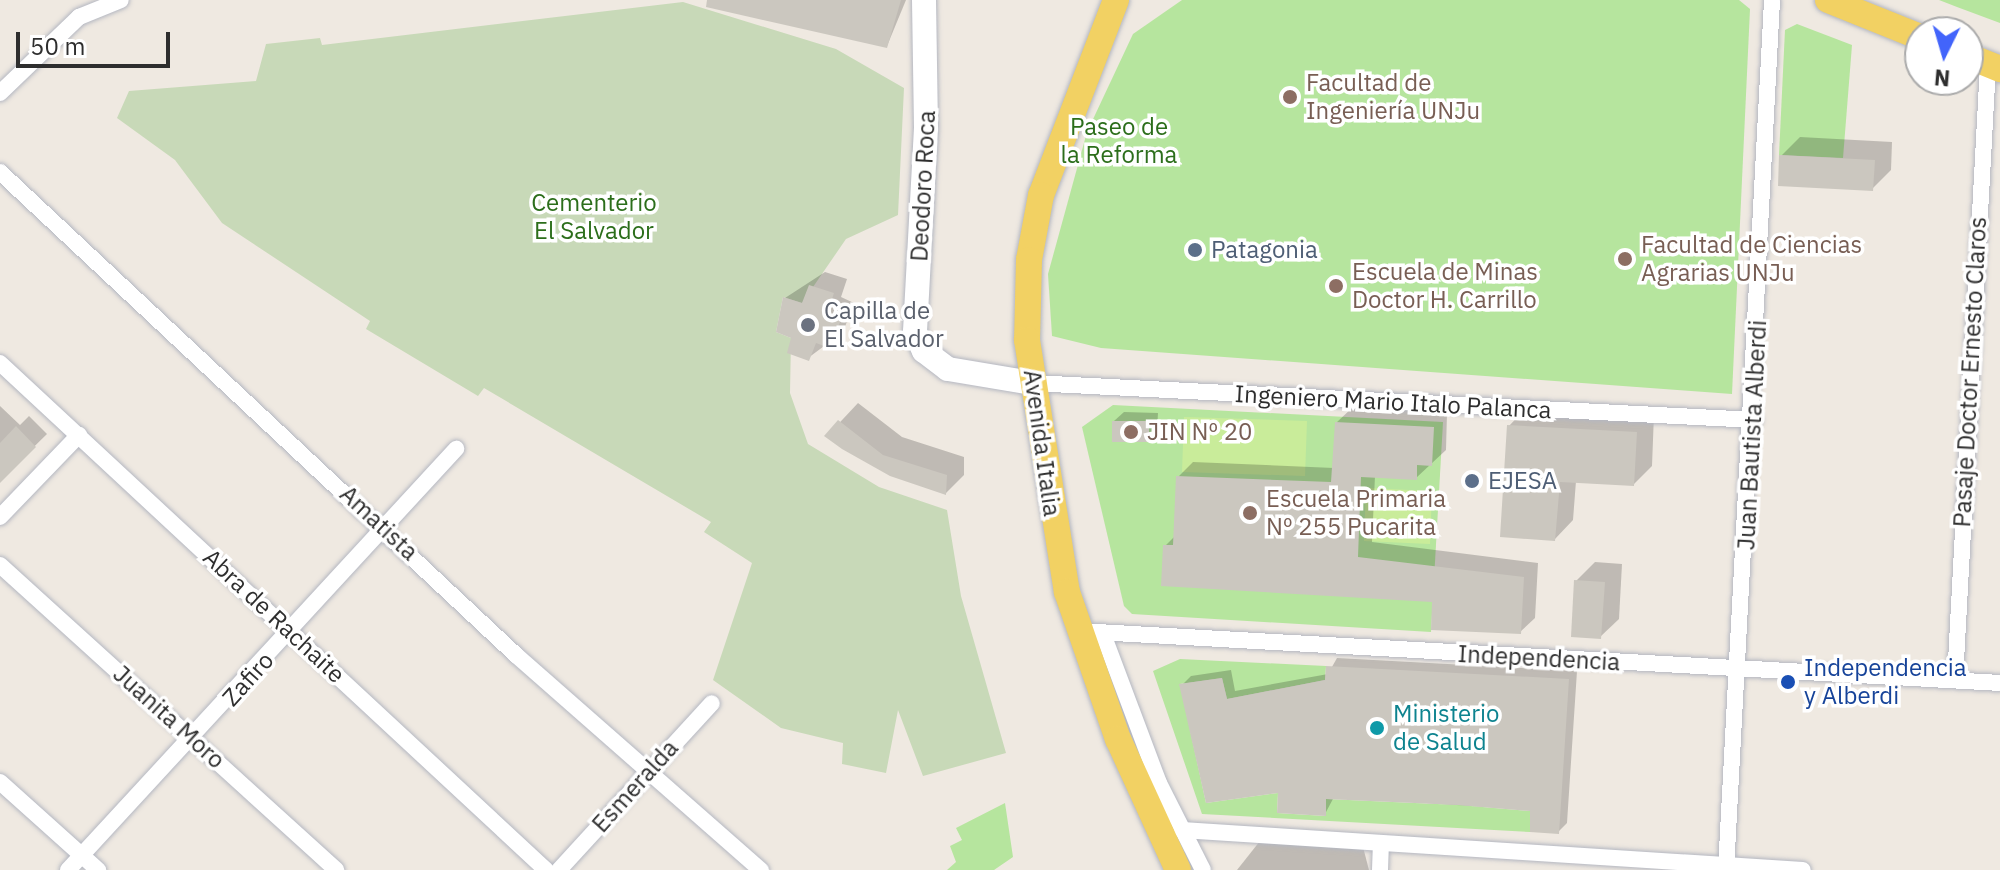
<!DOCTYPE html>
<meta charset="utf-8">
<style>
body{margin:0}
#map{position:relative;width:2000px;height:870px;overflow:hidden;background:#efe9e1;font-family:"IBM Plex Sans",sans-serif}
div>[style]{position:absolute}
.green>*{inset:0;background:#b6e59e}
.cemetery>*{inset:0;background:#c8d9b8}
.pitch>*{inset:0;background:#c9ec9a}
.shadow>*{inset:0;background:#0003}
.building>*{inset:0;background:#cbc7bf}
.roads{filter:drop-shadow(0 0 2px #b4b7c1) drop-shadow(0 0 2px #b4b7c1)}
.street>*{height:16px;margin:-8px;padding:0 8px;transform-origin:8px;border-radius:8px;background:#fff}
.secondary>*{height:24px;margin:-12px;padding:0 12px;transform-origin:12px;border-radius:12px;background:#fff}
.primary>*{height:26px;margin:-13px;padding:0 13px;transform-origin:13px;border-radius:13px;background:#f2d163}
.dots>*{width:22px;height:22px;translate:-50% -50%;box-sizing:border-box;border:4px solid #fff;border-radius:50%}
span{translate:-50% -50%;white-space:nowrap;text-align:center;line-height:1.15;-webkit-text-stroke:7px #fff;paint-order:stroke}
.education-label{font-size:24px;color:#785e54}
.left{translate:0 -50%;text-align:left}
.park-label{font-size:24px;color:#2c6e1b}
.street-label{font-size:24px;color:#2e2e2e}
.service-label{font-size:24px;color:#4e5e75}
.worship-label{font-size:24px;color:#5b616d}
.transit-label{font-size:24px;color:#164399}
.culture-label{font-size:24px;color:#0d838f}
.north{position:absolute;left:1904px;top:16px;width:80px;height:80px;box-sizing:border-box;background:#fff;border:2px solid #ababab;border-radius:50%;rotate:185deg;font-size:22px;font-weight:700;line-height:32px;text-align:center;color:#2e2e2e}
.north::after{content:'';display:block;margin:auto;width:28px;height:36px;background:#4264fb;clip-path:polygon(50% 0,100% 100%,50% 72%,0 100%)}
.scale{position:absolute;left:16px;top:32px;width:154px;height:36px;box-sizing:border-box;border:4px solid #2e2e2e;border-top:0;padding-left:10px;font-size:24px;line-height:28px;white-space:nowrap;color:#2e2e2e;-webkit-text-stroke:6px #fff;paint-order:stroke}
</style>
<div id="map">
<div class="green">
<div style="clip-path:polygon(1182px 0,1739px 0,1750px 9px,1732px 394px,1101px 348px,1052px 336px,1048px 274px,1087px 132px,1133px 34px)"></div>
<div style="clip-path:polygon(1939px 0,2000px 0,2000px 23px,1957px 7px)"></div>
<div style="clip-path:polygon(1797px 24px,1852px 45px,1843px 158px,1779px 155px,1785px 30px)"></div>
<div style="clip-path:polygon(1113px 405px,1443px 422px,1431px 632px,1132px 614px,1124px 606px,1082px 427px)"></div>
<div style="clip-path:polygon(1180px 659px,1326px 666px,1325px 680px,1227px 699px,1222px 678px,1180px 684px,1206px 803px,1278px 793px,1277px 813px,1325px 816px,1326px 799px,1459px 805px,1530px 811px,1530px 832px,1202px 814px,1153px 671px)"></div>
<div style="clip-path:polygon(1005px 803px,1013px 857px,994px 870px,947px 870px,956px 862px,950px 846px,962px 840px,956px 828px)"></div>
</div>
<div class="cemetery">
<div style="clip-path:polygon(683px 2px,836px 49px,904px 88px,898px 215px,846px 239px,802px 303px,783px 297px,776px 332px,791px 338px,790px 393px,808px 444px,879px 487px,947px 510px,961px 596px,1006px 753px,923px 776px,898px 710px,886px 773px,842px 764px,843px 743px,781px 728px,713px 680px,752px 563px,704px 532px,711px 522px,484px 388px,478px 396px,366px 329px,370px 321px,222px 223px,175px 160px,117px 118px,129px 91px,256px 81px,266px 44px,320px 38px,322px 45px)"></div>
</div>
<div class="pitch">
<div style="clip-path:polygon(1184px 417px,1307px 421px,1305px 476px,1182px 472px)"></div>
<div style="clip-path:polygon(1366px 488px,1432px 491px,1430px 544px,1364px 541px)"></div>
</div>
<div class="shadow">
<div style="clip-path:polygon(721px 0,906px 0,887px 46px)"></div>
<div style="clip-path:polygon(1800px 137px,1892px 142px,1891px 170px,1872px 189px,1781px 156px)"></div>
<div style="clip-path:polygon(825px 272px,847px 279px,841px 297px,854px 303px,843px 332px,808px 358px,794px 337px,785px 298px)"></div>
<div style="clip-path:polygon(858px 403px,902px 437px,964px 457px,964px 475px,946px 493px,828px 435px)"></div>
<div style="clip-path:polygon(0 406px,20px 425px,29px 416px,47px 434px,0 480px)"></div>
<div style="clip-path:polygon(1527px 407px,1654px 414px,1652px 466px,1634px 484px,1576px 481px,1573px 520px,1555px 539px,1509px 426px)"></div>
<div style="clip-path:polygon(1352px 408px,1447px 413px,1446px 450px,1416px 478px,1375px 476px,1372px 542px,1538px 563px,1535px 618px,1520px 632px,1435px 600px,1165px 546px,1176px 535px,1178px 477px,1193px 462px,1334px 468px,1337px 422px)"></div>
<div style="clip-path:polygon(1124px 412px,1158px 413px,1157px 431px,1148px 440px,1114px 421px)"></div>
<div style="clip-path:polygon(1595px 562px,1622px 564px,1619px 619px,1600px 637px,1576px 581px)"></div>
<div style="clip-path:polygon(1337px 658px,1577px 671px,1567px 823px,1558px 832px,1532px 810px,1334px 797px,1325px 814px,1280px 791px,1182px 685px,1191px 676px,1231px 670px,1235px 691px,1328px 674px)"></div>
<div style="clip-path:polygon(1260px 841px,1363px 847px,1369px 870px,1237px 870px)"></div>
</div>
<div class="building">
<div style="clip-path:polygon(707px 0,901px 0,887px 48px,706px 7px)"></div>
<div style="clip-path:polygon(1779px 155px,1875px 160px,1873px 191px,1778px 186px)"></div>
<div style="clip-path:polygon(809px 285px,834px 293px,828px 311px,842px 317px,830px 348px,816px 343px,809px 361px,787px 353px,791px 338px,776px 332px,783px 297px,802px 303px)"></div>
<div style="clip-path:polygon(838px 420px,883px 455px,947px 475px,946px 495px,890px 476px,842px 449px,824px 436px)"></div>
<div style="clip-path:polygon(1112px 421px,1149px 421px,1149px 442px,1112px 442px)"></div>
<div style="clip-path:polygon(1335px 422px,1434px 427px,1432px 466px,1417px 465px,1417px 480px,1361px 477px,1358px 557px,1524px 577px,1521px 634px,1431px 630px,1432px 602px,1161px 586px,1163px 545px,1173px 545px,1176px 476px,1331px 482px)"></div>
<div style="clip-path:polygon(1507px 425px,1637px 432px,1634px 486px,1560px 482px,1555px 541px,1500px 537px)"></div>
<div style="clip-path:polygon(16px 426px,36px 447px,0 483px,0 443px)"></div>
<div style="clip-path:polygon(1574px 580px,1605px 582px,1601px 639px,1571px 637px)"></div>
<div style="clip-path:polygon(1326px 666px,1569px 679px,1559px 834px,1530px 832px,1530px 811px,1459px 805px,1326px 799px,1326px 816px,1277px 813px,1278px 793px,1206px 803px,1179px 684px,1222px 678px,1227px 699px,1325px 680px)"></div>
</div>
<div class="roads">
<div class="street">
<div style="left:0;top:93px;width:110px;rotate:-43.9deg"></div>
<div style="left:79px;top:17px;width:45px;rotate:-22deg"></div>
<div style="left:0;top:172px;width:707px;rotate:43.11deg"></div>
<div style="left:516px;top:655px;width:326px;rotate:41.3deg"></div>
<div style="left:0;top:363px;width:745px;rotate:42.88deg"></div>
<div style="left:1032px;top:383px;width:723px;rotate:2.93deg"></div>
<div style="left:0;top:517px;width:114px;rotate:-46.1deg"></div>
<div style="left:0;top:565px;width:454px;rotate:42.2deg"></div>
<div style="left:1079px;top:631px;width:922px;rotate:3.23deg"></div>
<div style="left:1103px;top:634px;width:159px;rotate:69.4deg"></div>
<div style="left:1159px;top:783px;width:97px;rotate:63.2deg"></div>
<div style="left:1955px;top:680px;width:617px;rotate:-86.93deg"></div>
<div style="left:0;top:782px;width:132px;rotate:41.9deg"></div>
<div style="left:1182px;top:830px;width:622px;rotate:3.69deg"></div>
<div style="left:68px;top:870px;width:573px;rotate:-47.34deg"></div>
<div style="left:559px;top:870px;width:226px;rotate:-47.5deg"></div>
<div style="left:1380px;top:870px;width:25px;rotate:-88deg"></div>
<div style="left:1726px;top:870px;width:871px;rotate:-86.97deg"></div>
</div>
<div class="secondary">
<div style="left:924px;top:0;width:128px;rotate:89.1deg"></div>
<div style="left:926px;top:128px;width:204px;rotate:93.1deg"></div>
<div style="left:915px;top:332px;width:21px;rotate:65deg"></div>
<div style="left:924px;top:351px;width:30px;rotate:37deg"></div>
<div style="left:948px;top:369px;width:85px;rotate:9.5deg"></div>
</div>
<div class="primary">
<div style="left:1116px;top:0;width:209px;rotate:111deg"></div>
<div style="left:1041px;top:195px;width:66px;rotate:100.5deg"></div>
<div style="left:1029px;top:260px;width:80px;rotate:91.4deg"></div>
<div style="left:1027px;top:340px;width:255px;rotate:81deg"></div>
<div style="left:1067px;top:592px;width:156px;rotate:70.9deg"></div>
<div style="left:1118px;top:739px;width:144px;rotate:65.4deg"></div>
<div style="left:1828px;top:0;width:99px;rotate:21.9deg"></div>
<div style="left:1968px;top:56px;width:35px;rotate:22deg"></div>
</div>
</div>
<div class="dots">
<div style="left:1290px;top:97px;background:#8d6e63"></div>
<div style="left:1195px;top:250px;background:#5c6f8a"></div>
<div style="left:1625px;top:259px;background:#8d6e63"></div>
<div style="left:1336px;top:286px;background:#8d6e63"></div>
<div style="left:808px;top:325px;background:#6b7280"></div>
<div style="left:1131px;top:432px;background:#8d6e63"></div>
<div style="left:1472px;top:481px;background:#5c6f8a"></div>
<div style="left:1250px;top:513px;background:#8d6e63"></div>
<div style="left:1788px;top:682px;background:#1a4fb4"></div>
<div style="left:1377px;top:728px;background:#0f9aa8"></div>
</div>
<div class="education-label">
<span class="left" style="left:1306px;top:97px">Facultad de<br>Ingeniería UNJu</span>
<span class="left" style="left:1641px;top:259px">Facultad de Ciencias<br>Agrarias UNJu</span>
<span class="left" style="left:1352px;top:286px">Escuela de Minas<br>Doctor H. Carrillo</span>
<span class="left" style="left:1147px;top:432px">JIN Nº 20</span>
<span class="left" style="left:1266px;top:513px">Escuela Primaria<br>Nº 255 Pucarita</span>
</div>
<div class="park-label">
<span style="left:1119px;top:141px">Paseo de<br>la Reforma</span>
<span style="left:594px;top:217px">Cementerio<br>El Salvador</span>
</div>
<div class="street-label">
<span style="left:923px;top:186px;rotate:-87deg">Deodoro Roca</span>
<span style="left:1970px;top:372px;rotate:-87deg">Pasaje Doctor Ernesto Claros</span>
<span style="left:1393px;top:402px;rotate:3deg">Ingeniero Mario Italo Palanca</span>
<span style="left:1752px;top:435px;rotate:-87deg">Juan Bautista Alberdi</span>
<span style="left:1042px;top:443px;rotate:82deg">Avenida Italia</span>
<span style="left:379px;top:523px;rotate:43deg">Amatista</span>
<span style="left:274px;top:616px;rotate:43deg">Abra de Rachaite</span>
<span style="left:1539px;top:658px;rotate:3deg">Independencia</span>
<span style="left:248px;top:679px;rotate:-48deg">Zafiro</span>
<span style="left:169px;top:717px;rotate:42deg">Juanita Moro</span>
<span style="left:635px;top:786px;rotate:-48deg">Esmeralda</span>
</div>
<div class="service-label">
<span class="left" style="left:1211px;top:250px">Patagonia</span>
<span class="left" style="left:1488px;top:481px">EJESA</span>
</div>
<div class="worship-label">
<span class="left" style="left:824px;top:325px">Capilla de<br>El Salvador</span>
</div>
<div class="transit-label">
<span class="left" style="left:1804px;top:682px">Independencia<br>y Alberdi</span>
</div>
<div class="culture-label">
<span class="left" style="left:1393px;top:728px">Ministerio<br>de Salud</span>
</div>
<div class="north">N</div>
<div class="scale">50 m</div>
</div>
